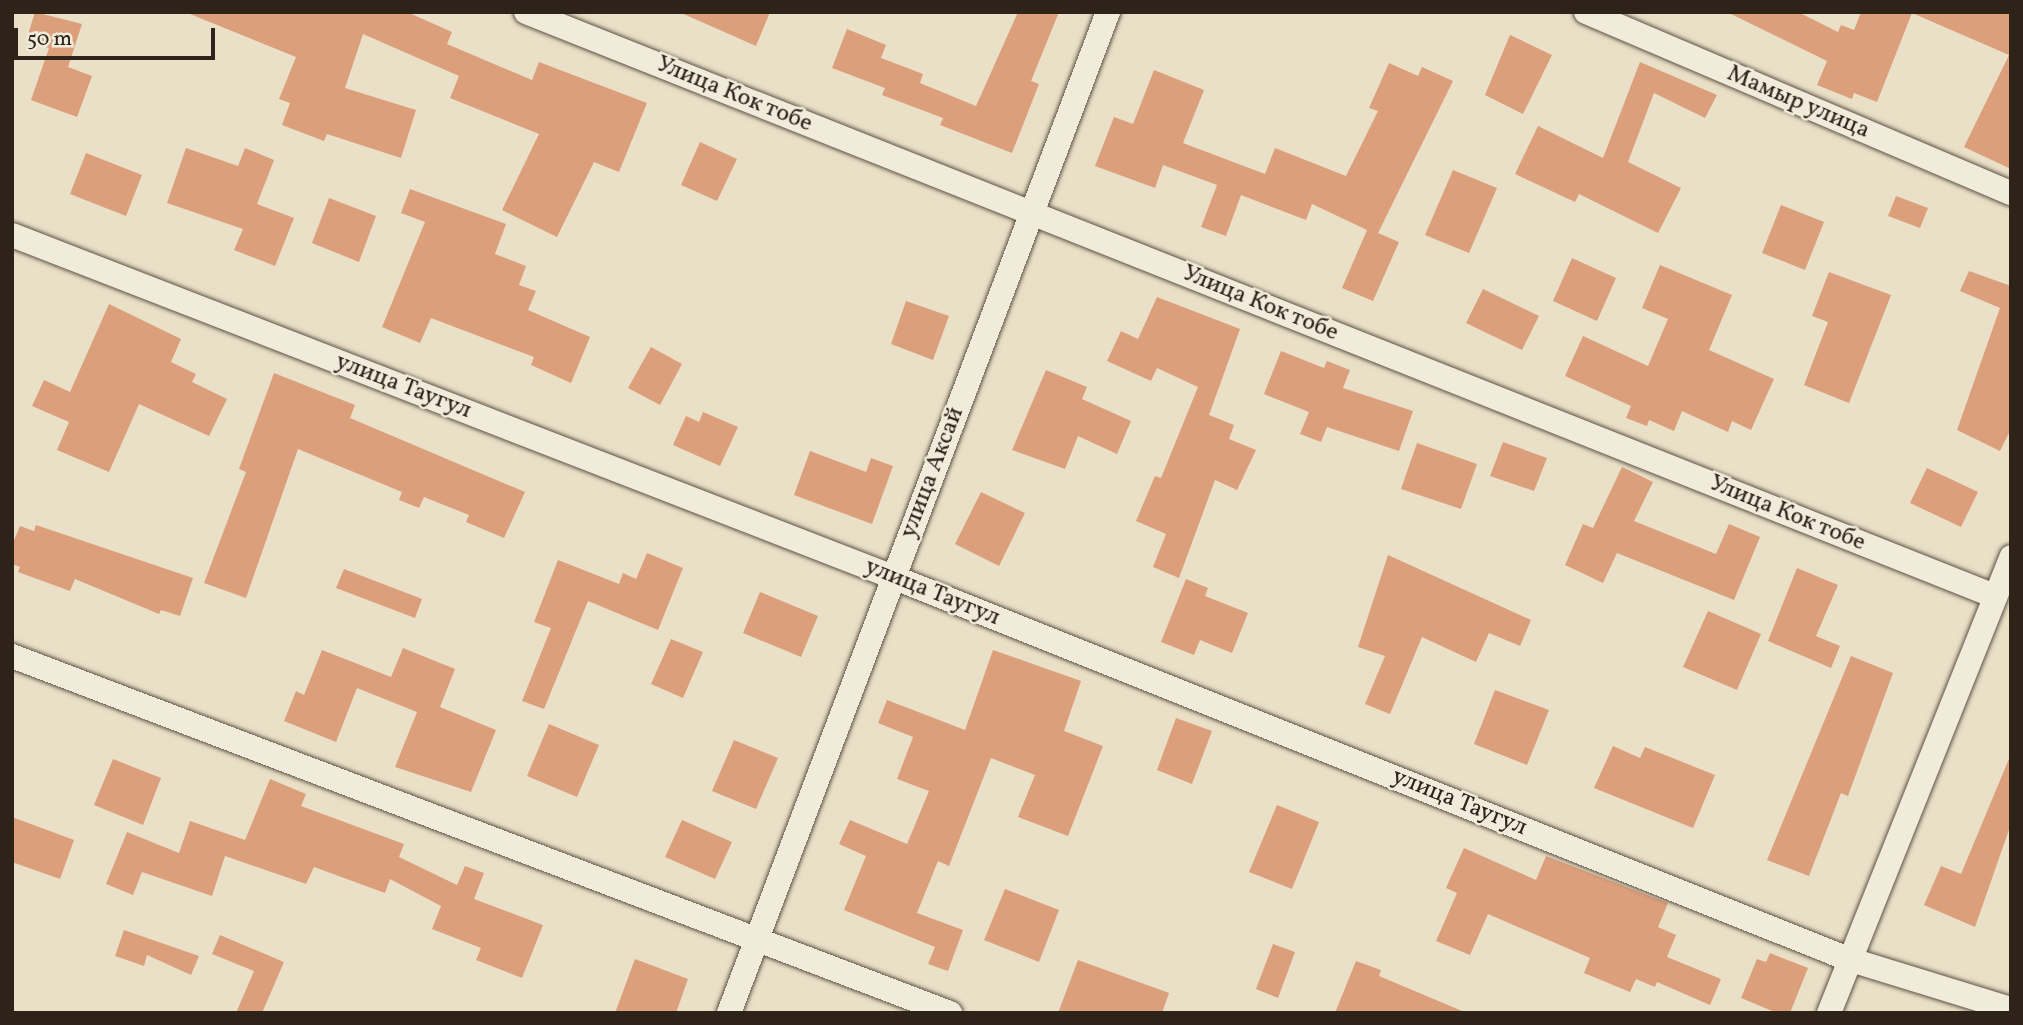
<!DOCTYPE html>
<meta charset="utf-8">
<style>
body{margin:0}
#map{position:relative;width:2023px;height:1025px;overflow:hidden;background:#eae0c7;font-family:Vollkorn,serif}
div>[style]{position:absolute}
.building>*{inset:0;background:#db9f7c}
.roads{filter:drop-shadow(0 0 2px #5c5244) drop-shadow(0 0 2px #5c5244)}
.minor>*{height:24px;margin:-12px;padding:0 12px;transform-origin:12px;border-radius:12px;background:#f1ebdb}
span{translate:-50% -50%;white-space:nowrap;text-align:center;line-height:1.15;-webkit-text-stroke:5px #f1ebdb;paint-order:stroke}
.street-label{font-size:24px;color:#2d2319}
.frame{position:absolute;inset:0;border:14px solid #2d2319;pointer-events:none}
.scale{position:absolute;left:14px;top:28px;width:201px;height:32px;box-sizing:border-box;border:4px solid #2d2319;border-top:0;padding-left:9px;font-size:21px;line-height:24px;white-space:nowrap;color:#2d2319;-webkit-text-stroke:5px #f1ebdb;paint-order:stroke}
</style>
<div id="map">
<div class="building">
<div style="clip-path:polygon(35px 12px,82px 24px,68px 67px,92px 76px,77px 117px,31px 100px,49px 48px,26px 41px)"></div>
<div style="clip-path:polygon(185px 12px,407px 12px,452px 32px,447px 44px,532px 80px,539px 62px,647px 103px,619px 172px,594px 162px,557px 237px,502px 210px,539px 134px,450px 98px,459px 76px,363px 34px,345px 88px,416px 110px,401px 158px,327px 134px,324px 141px,282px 125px,290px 103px,279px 99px,296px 57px)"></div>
<div style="clip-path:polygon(679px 12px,770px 12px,756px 46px)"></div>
<div style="clip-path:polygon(1018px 12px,1059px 12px,1031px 81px,1039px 84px,1012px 153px,940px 125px,943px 118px,882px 95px,885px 88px,832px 68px,847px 29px,886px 45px,881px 58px,923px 74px,920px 83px,976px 106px)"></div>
<div style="clip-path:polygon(1727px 12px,1798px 12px,1838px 32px,1841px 25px,1854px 30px,1861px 12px,2011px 12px,2011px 169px,1964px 147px,2009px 55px,1912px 13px,1877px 102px,1854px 93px,1852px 99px,1817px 85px,1827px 61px)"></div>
<div style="clip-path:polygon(1510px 35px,1552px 55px,1523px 114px,1485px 95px)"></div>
<div style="clip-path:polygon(1640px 62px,1717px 95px,1705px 118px,1654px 93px,1628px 162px,1681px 188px,1658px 233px,1579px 194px,1575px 202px,1515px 174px,1538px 126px,1603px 158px)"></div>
<div style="clip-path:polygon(1389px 63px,1418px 76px,1422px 67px,1453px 81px,1378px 233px,1399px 242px,1373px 301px,1342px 288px,1367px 230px,1312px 204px,1306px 220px,1241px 195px,1226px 236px,1201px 227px,1217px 185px,1163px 165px,1155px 188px,1095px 166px,1114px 117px,1133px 124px,1154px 70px,1204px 90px,1183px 143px,1265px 174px,1275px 148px,1346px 176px,1378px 111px,1369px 108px)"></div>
<div style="clip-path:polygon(700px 142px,737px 159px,717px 201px,681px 185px)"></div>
<div style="clip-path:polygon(186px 148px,238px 166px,245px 148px,274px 160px,257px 204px,294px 218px,275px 266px,234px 250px,243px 229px,167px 203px)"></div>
<div style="clip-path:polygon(86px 153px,142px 175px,126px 216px,70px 194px)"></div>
<div style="clip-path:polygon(1453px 170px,1497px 188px,1469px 253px,1425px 235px)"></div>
<div style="clip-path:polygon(410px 189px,506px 224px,495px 254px,526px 266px,519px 285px,536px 291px,528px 310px,590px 337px,571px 383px,531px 365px,534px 357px,431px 318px,420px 343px,382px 327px,425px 222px,401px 213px)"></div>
<div style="clip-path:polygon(1896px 196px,1928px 208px,1920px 228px,1888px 216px)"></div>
<div style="clip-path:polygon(329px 198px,376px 216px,359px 262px,312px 243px)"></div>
<div style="clip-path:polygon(1781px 205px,1824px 222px,1805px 270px,1762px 253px)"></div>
<div style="clip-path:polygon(1572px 258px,1616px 278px,1597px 321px,1553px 301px)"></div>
<div style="clip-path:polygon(1660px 265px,1732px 295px,1709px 350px,1774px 379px,1751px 430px,1732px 421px,1728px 432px,1682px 411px,1674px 431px,1649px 420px,1647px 426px,1626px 418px,1631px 406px,1565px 376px,1583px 336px,1648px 366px,1668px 319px,1642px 308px)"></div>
<div style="clip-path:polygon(1969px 271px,2011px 286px,2011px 429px,2000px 451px,1957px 430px,2000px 308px,1960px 291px)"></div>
<div style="clip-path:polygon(1829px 272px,1891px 295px,1849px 403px,1804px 385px,1828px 322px,1812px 316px)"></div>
<div style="clip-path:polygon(1483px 289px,1539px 316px,1522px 350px,1466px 323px)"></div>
<div style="clip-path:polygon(1157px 297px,1240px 329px,1209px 415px,1234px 425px,1229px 439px,1256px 450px,1237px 490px,1215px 480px,1179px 578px,1153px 567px,1166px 534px,1136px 521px,1155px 476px,1161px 478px,1198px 387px,1157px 368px,1151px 381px,1107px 361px,1121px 331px,1138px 339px)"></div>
<div style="clip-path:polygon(906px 301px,949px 316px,933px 360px,891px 344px)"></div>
<div style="clip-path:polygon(109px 304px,181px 339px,171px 362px,196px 374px,192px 382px,227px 399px,209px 436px,139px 404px,109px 472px,57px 450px,69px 422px,32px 406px,44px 380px,70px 392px)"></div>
<div style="clip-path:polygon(651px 347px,682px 364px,660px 405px,628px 388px)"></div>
<div style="clip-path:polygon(1281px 351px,1324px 368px,1327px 361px,1350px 370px,1343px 388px,1413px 411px,1399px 451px,1327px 427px,1321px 442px,1300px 434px,1309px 412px,1264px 394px)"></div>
<div style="clip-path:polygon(1046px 370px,1087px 387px,1082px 399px,1131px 421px,1117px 454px,1078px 436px,1065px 469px,1012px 450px)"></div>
<div style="clip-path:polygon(274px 373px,355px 405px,350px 418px,525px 492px,504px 538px,466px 522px,469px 515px,424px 497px,419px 508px,399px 500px,402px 492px,298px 449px,246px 598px,204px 583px,246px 472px,239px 469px)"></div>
<div style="clip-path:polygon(703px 412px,738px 427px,720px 466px,673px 445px,686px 416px,699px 422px)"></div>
<div style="clip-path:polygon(1503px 442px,1547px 458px,1534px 491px,1490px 476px)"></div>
<div style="clip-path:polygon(1417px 443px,1477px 464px,1461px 509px,1401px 489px)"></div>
<div style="clip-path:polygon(810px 451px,866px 472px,871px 458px,893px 466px,872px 524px,794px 495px)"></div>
<div style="clip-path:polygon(1622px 467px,1653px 482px,1634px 521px,1716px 554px,1729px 524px,1760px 537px,1734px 600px,1617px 553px,1603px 583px,1565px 565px,1583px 524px,1593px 528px)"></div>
<div style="clip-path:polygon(1927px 468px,1978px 492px,1961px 527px,1910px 503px)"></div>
<div style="clip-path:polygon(981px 492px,1025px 513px,999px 566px,955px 544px)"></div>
<div style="clip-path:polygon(36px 525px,193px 578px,180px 616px,161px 610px,159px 614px,75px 579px,70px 591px,18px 572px,20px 567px,12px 564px,12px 545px,20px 526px,34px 531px)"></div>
<div style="clip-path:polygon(647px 553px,683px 568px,658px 630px,588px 601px,544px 709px,522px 701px,551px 628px,534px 622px,558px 560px,619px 584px,623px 573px,636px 579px)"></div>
<div style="clip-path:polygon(1388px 555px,1531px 620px,1520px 646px,1489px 633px,1476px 662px,1422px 637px,1390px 714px,1365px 704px,1385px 656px,1358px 647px)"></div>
<div style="clip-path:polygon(1797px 568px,1838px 585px,1816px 636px,1840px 646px,1831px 668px,1768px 641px)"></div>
<div style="clip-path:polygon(344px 569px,422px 599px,415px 618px,336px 588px)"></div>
<div style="clip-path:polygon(1186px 579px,1208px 588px,1205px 596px,1248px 613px,1232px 653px,1200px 640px,1194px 655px,1161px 642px)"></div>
<div style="clip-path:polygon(760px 592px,818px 616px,801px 657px,743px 633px)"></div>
<div style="clip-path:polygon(1708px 611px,1761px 634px,1737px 690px,1683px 667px)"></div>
<div style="clip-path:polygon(671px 639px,703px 652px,683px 698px,651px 684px)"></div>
<div style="clip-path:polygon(403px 648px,455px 669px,440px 707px,496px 730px,471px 792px,395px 767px,417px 712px,357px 688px,336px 742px,284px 721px,296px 691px,304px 695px,322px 650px,391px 677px)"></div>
<div style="clip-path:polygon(993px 650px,1081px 681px,1064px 731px,1103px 746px,1068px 836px,1018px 817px,1035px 775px,991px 758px,949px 866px,938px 861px,917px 913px,963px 930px,948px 971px,928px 964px,935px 947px,844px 910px,866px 856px,839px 844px,850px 820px,907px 844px,929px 791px,897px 779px,913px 737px,878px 723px,887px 700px,965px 730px)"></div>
<div style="clip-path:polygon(1851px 656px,1893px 673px,1848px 796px,1841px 793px,1809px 876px,1767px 860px)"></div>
<div style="clip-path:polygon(1495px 690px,1549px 710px,1527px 765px,1474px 744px)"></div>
<div style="clip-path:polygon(1176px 718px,1212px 731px,1192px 784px,1157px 770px)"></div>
<div style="clip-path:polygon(549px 724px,599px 745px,577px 797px,527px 776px)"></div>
<div style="clip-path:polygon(734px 740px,778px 758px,756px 809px,712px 791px)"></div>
<div style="clip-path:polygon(1613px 746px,1640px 758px,1645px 747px,1715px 775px,1693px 828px,1594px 788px)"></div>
<div style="clip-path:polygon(2011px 754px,2011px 824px,1975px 927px,1924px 905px,1941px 866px,1961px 874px)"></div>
<div style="clip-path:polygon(113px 759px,161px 778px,143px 825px,94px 805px)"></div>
<div style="clip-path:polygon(270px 779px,306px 794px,301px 806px,404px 844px,399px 857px,457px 885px,465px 866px,484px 873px,474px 899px,543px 925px,522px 978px,476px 960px,481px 948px,432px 929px,441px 906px,390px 879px,385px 893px,314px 867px,306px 884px,225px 856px,212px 896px,142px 872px,133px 895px,106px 884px,127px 832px,179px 853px,190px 821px,245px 840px)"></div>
<div style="clip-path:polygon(1277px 805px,1319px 822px,1292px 889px,1249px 872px)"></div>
<div style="clip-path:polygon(12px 817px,74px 840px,60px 879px,12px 862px)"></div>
<div style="clip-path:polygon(682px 820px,732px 842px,715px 879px,665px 857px)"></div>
<div style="clip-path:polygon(1464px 848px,1536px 880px,1546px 856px,1668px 903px,1658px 927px,1676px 935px,1667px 957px,1721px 979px,1710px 1005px,1657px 982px,1655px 987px,1636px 979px,1630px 992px,1584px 973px,1590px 958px,1488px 914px,1470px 955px,1436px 941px,1457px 893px,1446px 888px)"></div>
<div style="clip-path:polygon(1005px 889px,1059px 910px,1039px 962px,984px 940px)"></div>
<div style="clip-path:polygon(124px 930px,199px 956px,191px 975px,147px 955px,144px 966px,115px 956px)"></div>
<div style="clip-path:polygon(220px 935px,284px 962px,262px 1013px,236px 1013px,254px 971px,212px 954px)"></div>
<div style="clip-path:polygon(1273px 944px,1295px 952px,1278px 998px,1256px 989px)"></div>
<div style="clip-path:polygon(1770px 953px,1808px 968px,1790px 1013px,1777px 1013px,1741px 998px,1757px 959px,1766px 962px)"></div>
<div style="clip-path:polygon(635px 959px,688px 979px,676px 1013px,615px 1013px)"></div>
<div style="clip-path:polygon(1078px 960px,1169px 993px,1162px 1013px,1058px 1013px)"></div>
<div style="clip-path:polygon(1356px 961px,1381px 970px,1379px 976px,1467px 1013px,1335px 1013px)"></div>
</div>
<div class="roads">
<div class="minor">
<div style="left:526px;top:12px;width:1580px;rotate:21.69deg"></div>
<div style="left:1586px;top:12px;width:462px;rotate:23.1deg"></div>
<div style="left:12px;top:235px;width:945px;rotate:21.22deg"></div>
<div style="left:893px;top:577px;width:1029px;rotate:21.8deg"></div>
<div style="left:1848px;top:959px;width:170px;rotate:17.1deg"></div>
<div style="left:12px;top:656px;width:1004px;rotate:20.84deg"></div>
<div style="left:729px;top:1013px;width:1070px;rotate:-69.26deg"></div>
<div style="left:1829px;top:1013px;width:491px;rotate:-68.2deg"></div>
</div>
</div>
<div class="street-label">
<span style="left:734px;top:95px;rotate:22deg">Улица Кок тобе</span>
<span style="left:1798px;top:103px;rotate:23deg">Мамыр улица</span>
<span style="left:1260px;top:304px;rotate:22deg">Улица Кок тобе</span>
<span style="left:403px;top:387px;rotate:21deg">улица Таугул</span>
<span style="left:933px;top:473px;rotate:-69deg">улица Аксай</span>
<span style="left:1787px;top:514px;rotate:22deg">Улица Кок тобе</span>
<span style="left:932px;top:593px;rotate:22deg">улица Таугул</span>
<span style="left:1459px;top:803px;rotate:22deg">улица Таугул</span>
</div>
<div class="frame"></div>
<div class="scale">50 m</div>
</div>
